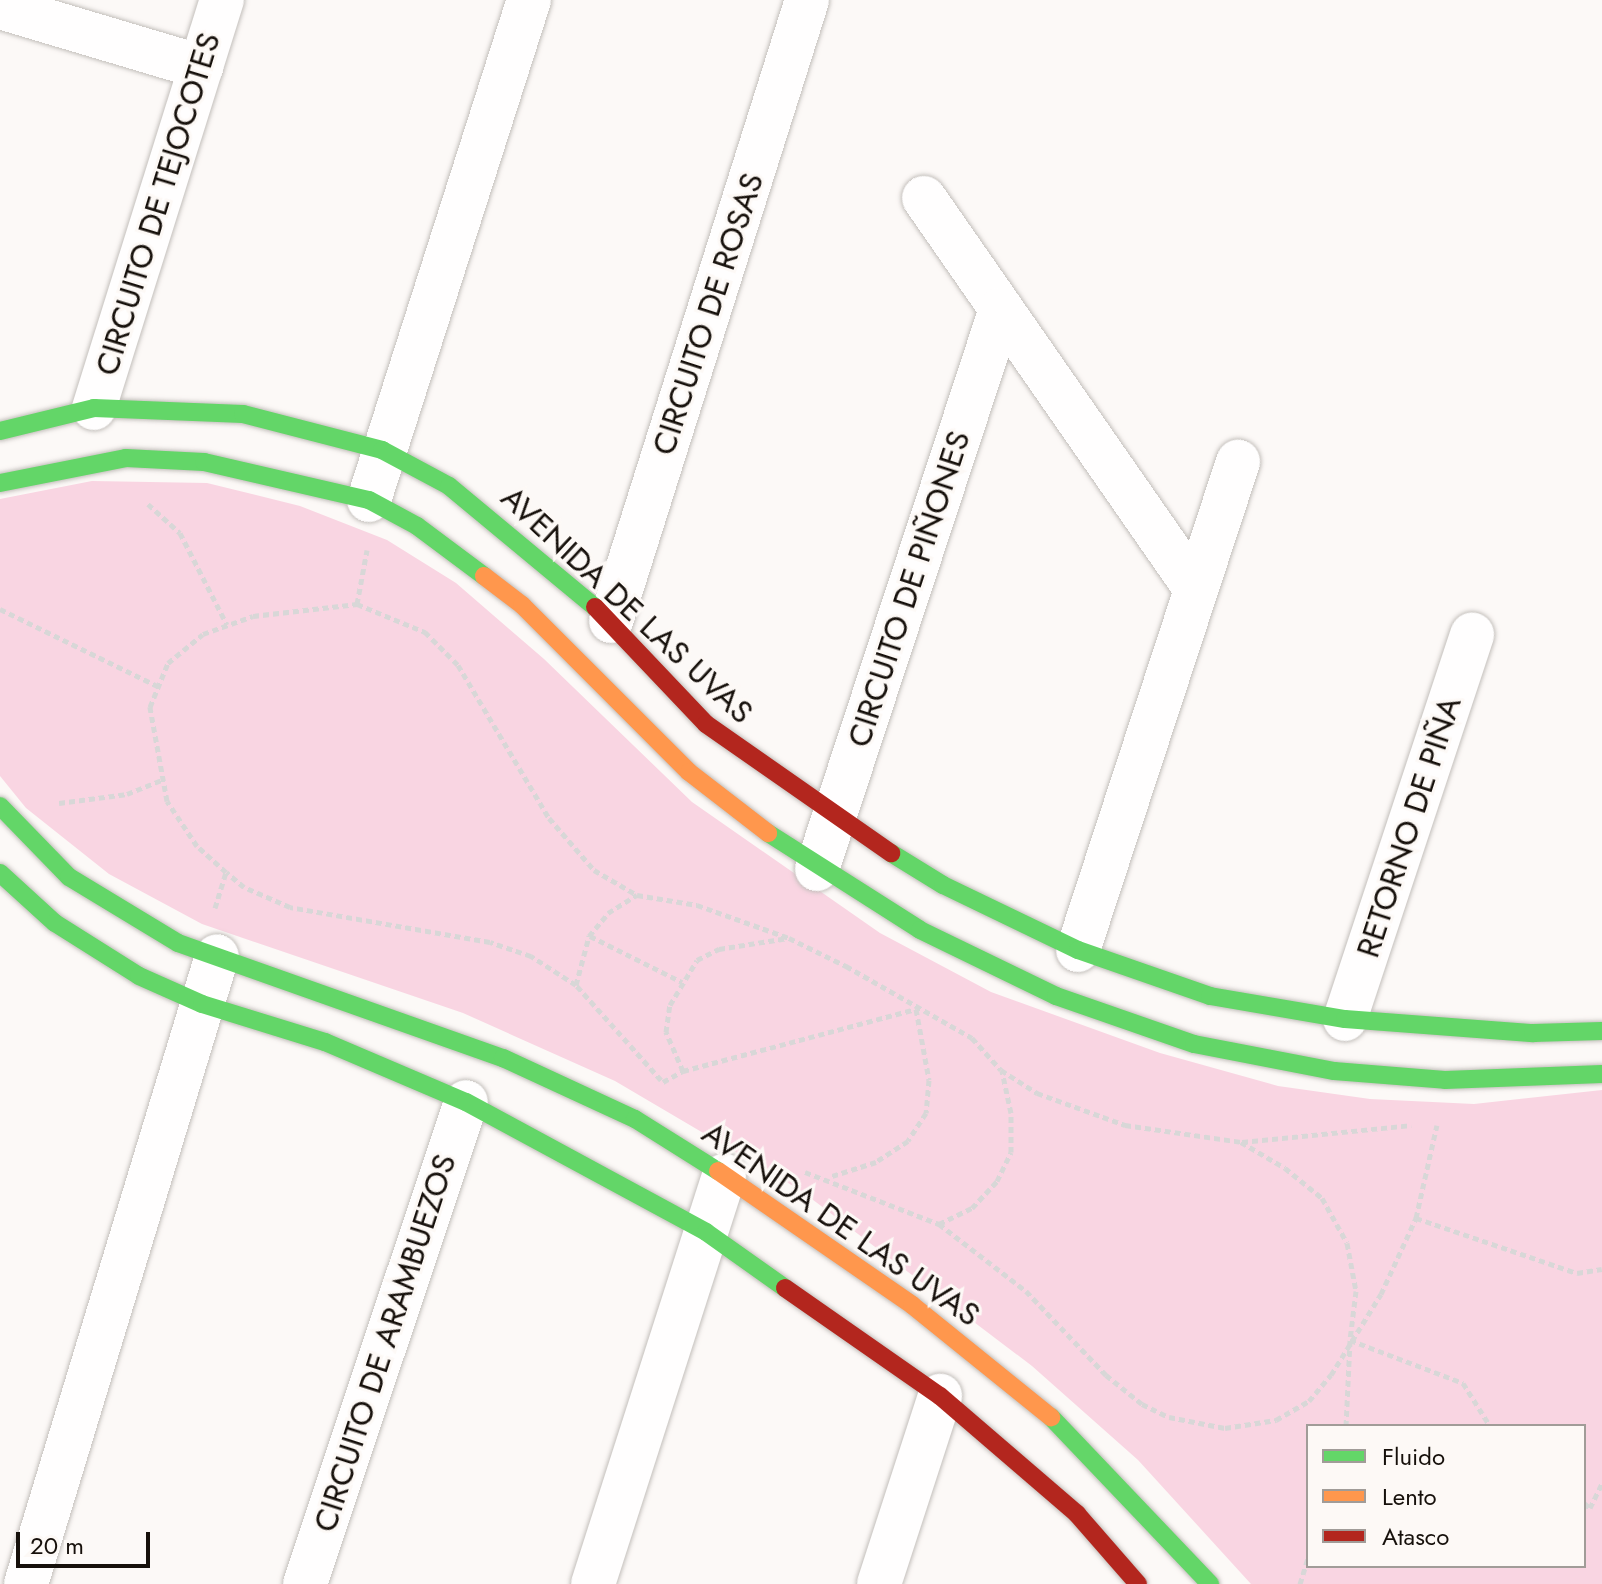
<!DOCTYPE html>
<meta charset="utf-8">
<style>
body{margin:0}
#map{position:relative;width:1602px;height:1584px;overflow:hidden;background:#fcf9f7;font-family:Jost,sans-serif}
div>[style]{position:absolute}
.green>*{inset:0;background:#f9d5e2}
.path>*{height:5px;margin-top:-2.5px;transform-origin:0;background:repeating-linear-gradient(90deg,#d8d7d7 0 6px,transparent 0 10px)}
.roads{filter:drop-shadow(0 0 2px #c3bfbb) drop-shadow(0 0 2px #c3bfbb)}
.street>*{height:44px;margin:-22px;padding:0 22px;transform-origin:22px;border-radius:22px;background:#fffefe}
.fast>*{height:18px;margin:-9px;padding:0 9px;transform-origin:9px;border-radius:9px;background:#63d668}
.slow>*{height:18px;margin:-9px;padding:0 9px;transform-origin:9px;border-radius:9px;background:#ff974d}
.jam>*{height:18px;margin:-9px;padding:0 9px;transform-origin:9px;border-radius:9px;background:#b3261e}
span{translate:-50% -50%;white-space:nowrap;text-align:center;line-height:1.15;-webkit-text-stroke:6px #fdf9f6;paint-order:stroke}
.street-label{font-size:32px;color:#16100b}
.legend{position:absolute;left:1306px;top:1424px;width:280px;height:144px;box-sizing:border-box;background:#fdf9f6;border:2px solid #a19c98;margin:0;padding:10px 14px;list-style:none;font-size:24px;color:#16100b}
.legend li{display:flex;align-items:center;gap:16px;height:40px}
.legend b{width:40px;border:2px solid #a19c98}
.scale{position:absolute;left:16px;top:1532px;width:134px;height:36px;box-sizing:border-box;border:4px solid #16100b;border-top:0;padding-left:10px;font-size:24px;line-height:28px;white-space:nowrap;color:#16100b;-webkit-text-stroke:6px #fdf9f6;paint-order:stroke}
</style>
<div id="map">
<div class="green">
<div style="clip-path:polygon(evenodd,92px 481px,207px 483px,300px 506px,387px 540px,456px 583px,544px 659px,692px 802px,880px 933px,991px 992px,1160px 1053px,1278px 1086px,1370px 1099px,1474px 1104px,1602px 1090px,1602px 1584px,1251px 1584px,1138px 1460px,1032px 1366px,800px 1190px,615px 1081px,463px 1013px,202px 924px,109px 874px,26px 808px,0 776px,0 499px,92px 481px,1308px 1426px,1584px 1426px,1584px 1566px,1308px 1566px,1308px 1426px)"></div>
</div>
<div class="path">
<div style="left:148px;top:504px;width:43px;rotate:42.2deg"></div>
<div style="left:180px;top:533px;width:103px;rotate:62.9deg"></div>
<div style="left:357px;top:604px;width:55px;rotate:-79.5deg"></div>
<div style="left:0;top:609px;width:177px;rotate:26.1deg"></div>
<div style="left:59px;top:803px;width:69px;rotate:-7.5deg"></div>
<div style="left:127px;top:794px;width:38px;rotate:-22deg"></div>
<div style="left:215px;top:908px;width:38px;rotate:-73deg"></div>
<div style="left:590px;top:936px;width:103px;rotate:26.6deg"></div>
<div style="left:576px;top:985px;width:51px;rotate:-75.1deg"></div>
<div style="left:589px;top:936px;width:30px;rotate:-50deg"></div>
<div style="left:608px;top:913px;width:34px;rotate:-32deg"></div>
<div style="left:683px;top:1071px;width:43px;rotate:-113.6deg"></div>
<div style="left:666px;top:1032px;width:27px;rotate:-82deg"></div>
<div style="left:670px;top:1005px;width:52px;rotate:-59deg"></div>
<div style="left:697px;top:960px;width:25px;rotate:-27deg"></div>
<div style="left:719px;top:949px;width:70px;rotate:-9.1deg"></div>
<div style="left:661px;top:1080px;width:127px;rotate:-131.8deg"></div>
<div style="left:576px;top:985px;width:54px;rotate:-147.2deg"></div>
<div style="left:531px;top:956px;width:43px;rotate:-161.1deg"></div>
<div style="left:490px;top:942px;width:203px;rotate:-170.1deg"></div>
<div style="left:290px;top:907px;width:50px;rotate:-156.5deg"></div>
<div style="left:244px;top:887px;width:23px;rotate:-140deg"></div>
<div style="left:226px;top:872px;width:39px;rotate:-138deg"></div>
<div style="left:197px;top:846px;width:54px;rotate:-123.7deg"></div>
<div style="left:167px;top:801px;width:96px;rotate:-100.3deg"></div>
<div style="left:150px;top:707px;width:48px;rotate:-67.8deg"></div>
<div style="left:168px;top:663px;width:45px;rotate:-39.6deg"></div>
<div style="left:203px;top:634px;width:53px;rotate:-19.8deg"></div>
<div style="left:253px;top:616px;width:105px;rotate:-6.6deg"></div>
<div style="left:357px;top:604px;width:74px;rotate:22.4deg"></div>
<div style="left:425px;top:632px;width:47px;rotate:45deg"></div>
<div style="left:458px;top:665px;width:178px;rotate:59.3deg"></div>
<div style="left:549px;top:818px;width:69px;rotate:49.1deg"></div>
<div style="left:594px;top:870px;width:50px;rotate:30.2deg"></div>
<div style="left:637px;top:895px;width:61px;rotate:9.5deg"></div>
<div style="left:697px;top:905px;width:98px;rotate:19.7deg"></div>
<div style="left:789px;top:938px;width:64px;rotate:26.2deg"></div>
<div style="left:846px;top:966px;width:145px;rotate:29.7deg"></div>
<div style="left:972px;top:1038px;width:43px;rotate:47.8deg"></div>
<div style="left:1001px;top:1070px;width:43px;rotate:32.6deg"></div>
<div style="left:1037px;top:1093px;width:94px;rotate:20deg"></div>
<div style="left:1125px;top:1125px;width:117px;rotate:8.3deg"></div>
<div style="left:1241px;top:1142px;width:51px;rotate:30.6deg"></div>
<div style="left:1285px;top:1168px;width:48px;rotate:39deg"></div>
<div style="left:1322px;top:1198px;width:51px;rotate:60.9deg"></div>
<div style="left:1347px;top:1243px;width:49px;rotate:79.4deg"></div>
<div style="left:1356px;top:1291px;width:49px;rotate:97deg"></div>
<div style="left:663px;top:1082px;width:23px;rotate:-29deg"></div>
<div style="left:683px;top:1071px;width:241px;rotate:-14.9deg"></div>
<div style="left:916px;top:1009px;width:72px;rotate:79.6deg"></div>
<div style="left:929px;top:1080px;width:33px;rotate:95deg"></div>
<div style="left:926px;top:1113px;width:33px;rotate:123deg"></div>
<div style="left:908px;top:1141px;width:38px;rotate:147deg"></div>
<div style="left:876px;top:1162px;width:49px;rotate:162.3deg"></div>
<div style="left:1242px;top:1142px;width:170px;rotate:-5.7deg"></div>
<div style="left:805px;top:1172px;width:144px;rotate:21.2deg"></div>
<div style="left:939px;top:1224px;width:110px;rotate:37.6deg"></div>
<div style="left:1026px;top:1291px;width:116px;rotate:46.4deg"></div>
<div style="left:1106px;top:1375px;width:46px;rotate:38.9deg"></div>
<div style="left:1142px;top:1404px;width:30px;rotate:26deg"></div>
<div style="left:1169px;top:1417px;width:57px;rotate:11.1deg"></div>
<div style="left:1225px;top:1428px;width:52px;rotate:-8.9deg"></div>
<div style="left:1276px;top:1420px;width:38px;rotate:-30deg"></div>
<div style="left:1309px;top:1401px;width:34px;rotate:-50deg"></div>
<div style="left:1331px;top:1375px;width:95px;rotate:-58.3deg"></div>
<div style="left:1381px;top:1294px;width:84px;rotate:-65.3deg"></div>
<div style="left:1416px;top:1218px;width:95px;rotate:-77.3deg"></div>
<div style="left:1416px;top:1218px;width:170px;rotate:18.9deg"></div>
<div style="left:1577px;top:1273px;width:25px;rotate:-9deg"></div>
<div style="left:939px;top:1224px;width:37px;rotate:-26deg"></div>
<div style="left:972px;top:1208px;width:37px;rotate:-47deg"></div>
<div style="left:997px;top:1181px;width:32px;rotate:-64deg"></div>
<div style="left:1011px;top:1152px;width:39px;rotate:-90deg"></div>
<div style="left:1011px;top:1113px;width:43px;rotate:-102.1deg"></div>
<div style="left:1346px;top:1426px;width:86px;rotate:-87.3deg"></div>
<div style="left:1350px;top:1340px;width:121px;rotate:20.8deg"></div>
<div style="left:1463px;top:1383px;width:51px;rotate:57.9deg"></div>
<div style="left:1584px;top:1503px;width:8px;rotate:40deg"></div>
<div style="left:1590px;top:1508px;width:28px;rotate:-64deg"></div>
<div style="left:1300px;top:1584px;width:27px;rotate:-73deg"></div>
</div>
<div class="roads">
<div class="street">
<div style="left:0;top:7px;width:210px;rotate:16.6deg"></div>
<div style="left:924px;top:198px;width:476px;rotate:55.2deg"></div>
<div style="left:94px;top:408px;width:428px;rotate:-72.6deg"></div>
<div style="left:369px;top:500px;width:525px;rotate:-72.26deg"></div>
<div style="left:611px;top:621px;width:651px;rotate:-72.48deg"></div>
<div style="left:817px;top:869px;width:589px;rotate:-71.81deg"></div>
<div style="left:1078px;top:950px;width:514px;rotate:-71.85deg"></div>
<div style="left:1345px;top:1019px;width:405px;rotate:-71.7deg"></div>
<div style="left:26px;top:1584px;width:656px;rotate:-73.08deg"></div>
<div style="left:305px;top:1584px;width:508px;rotate:-71.53deg"></div>
<div style="left:593px;top:1584px;width:429px;rotate:-72.2deg"></div>
<div style="left:879px;top:1584px;width:198px;rotate:-72deg"></div>
</div>
<div class="fast">
<div style="left:0;top:431px;width:97px;rotate:-13.7deg"></div>
<div style="left:94px;top:408px;width:149px;rotate:2.3deg"></div>
<div style="left:243px;top:414px;width:144px;rotate:14.5deg"></div>
<div style="left:382px;top:450px;width:76px;rotate:28.2deg"></div>
<div style="left:449px;top:486px;width:190px;rotate:39.7deg"></div>
<div style="left:0;top:483px;width:128px;rotate:-11.2deg"></div>
<div style="left:126px;top:458px;width:78px;rotate:2.9deg"></div>
<div style="left:204px;top:462px;width:169px;rotate:13deg"></div>
<div style="left:369px;top:500px;width:55px;rotate:28.4deg"></div>
<div style="left:417px;top:526px;width:84px;rotate:36.7deg"></div>
<div style="left:0;top:806px;width:99px;rotate:45.8deg"></div>
<div style="left:69px;top:877px;width:127px;rotate:31.2deg"></div>
<div style="left:178px;top:943px;width:345px;rotate:19.5deg"></div>
<div style="left:503px;top:1058px;width:145px;rotate:24.8deg"></div>
<div style="left:635px;top:1119px;width:98px;rotate:32.1deg"></div>
<div style="left:768px;top:833px;width:180px;rotate:32.5deg"></div>
<div style="left:920px;top:930px;width:151px;rotate:25.9deg"></div>
<div style="left:1056px;top:996px;width:146px;rotate:19.2deg"></div>
<div style="left:1194px;top:1044px;width:143px;rotate:10.9deg"></div>
<div style="left:1334px;top:1071px;width:111px;rotate:4.6deg"></div>
<div style="left:1445px;top:1080px;width:157px;rotate:-2.2deg"></div>
<div style="left:891px;top:853px;width:61px;rotate:31.6deg"></div>
<div style="left:943px;top:885px;width:150px;rotate:25.7deg"></div>
<div style="left:1078px;top:950px;width:140px;rotate:19.2deg"></div>
<div style="left:1210px;top:996px;width:137px;rotate:9.7deg"></div>
<div style="left:1345px;top:1019px;width:189px;rotate:4.3deg"></div>
<div style="left:1533px;top:1033px;width:69px;rotate:-1.7deg"></div>
<div style="left:0;top:873px;width:74px;rotate:42.3deg"></div>
<div style="left:55px;top:923px;width:99px;rotate:32.2deg"></div>
<div style="left:139px;top:976px;width:69px;rotate:24deg"></div>
<div style="left:202px;top:1004px;width:129px;rotate:17.2deg"></div>
<div style="left:325px;top:1042px;width:153px;rotate:23.1deg"></div>
<div style="left:466px;top:1102px;width:273px;rotate:28.4deg"></div>
<div style="left:706px;top:1232px;width:97px;rotate:35.3deg"></div>
<div style="left:1051px;top:1417px;width:231px;rotate:46.4deg"></div>
</div>
<div class="slow">
<div style="left:484px;top:576px;width:48px;rotate:37.3deg"></div>
<div style="left:522px;top:605px;width:236px;rotate:45deg"></div>
<div style="left:689px;top:772px;width:100px;rotate:37.7deg"></div>
<div style="left:718px;top:1171px;width:236px;rotate:34.6deg"></div>
<div style="left:912px;top:1305px;width:179px;rotate:38.9deg"></div>
</div>
<div class="jam">
<div style="left:595px;top:607px;width:161px;rotate:46.5deg"></div>
<div style="left:706px;top:724px;width:226px;rotate:34.9deg"></div>
<div style="left:785px;top:1288px;width:189px;rotate:34.9deg"></div>
<div style="left:940px;top:1396px;width:181px;rotate:40.7deg"></div>
<div style="left:1077px;top:1514px;width:93px;rotate:48.9deg"></div>
</div>
</div>
<div class="street-label">
<span style="left:158px;top:204px;rotate:-73deg">CIRCUITO DE TEJOCOTES</span>
<span style="left:708px;top:314px;rotate:-72deg">CIRCUITO DE ROSAS</span>
<span style="left:909px;top:589px;rotate:-72deg">CIRCUITO DE PIÑONES</span>
<span style="left:627px;top:605px;rotate:43deg">AVENIDA DE LAS UVAS</span>
<span style="left:1409px;top:827px;rotate:-72deg">RETORNO DE PIÑA</span>
<span style="left:841px;top:1224px;rotate:35deg">AVENIDA DE LAS UVAS</span>
<span style="left:385px;top:1343px;rotate:-72deg">CIRCUITO DE ARAMBUEZOS</span>
</div>
<ul class="legend">
<li><b style="height:10px;background:#63d668"></b>Fluido</li>
<li><b style="height:10px;background:#ff974d"></b>Lento</li>
<li><b style="height:10px;background:#b3261e"></b>Atasco</li>
</ul>
<div class="scale">20 m</div>
</div>
